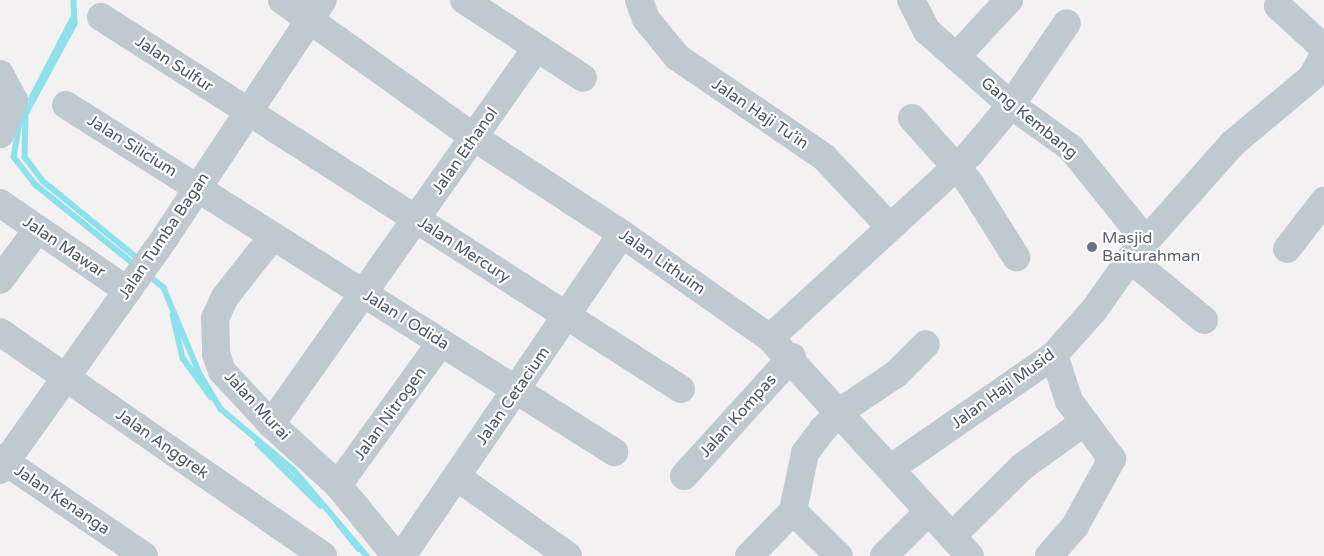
<!DOCTYPE html>
<meta charset="utf-8">
<style>
body{margin:0}
#map{position:relative;width:1324px;height:556px;overflow:hidden;background:#f3f1f1;font-family:"Varela Round",sans-serif}
div>[style]{position:absolute}
.stream>*{height:5.5px;margin:-2.75px;padding:0 2.75px;transform-origin:2.75px;border-radius:2.75px;background:#8de1ed}
.minor>*{height:28px;margin:-14px;padding:0 14px;transform-origin:14px;border-radius:14px;background:#bfc9d0}
.dots>*{width:14px;height:14px;translate:-50% -50%;box-sizing:border-box;border:2px solid #fff;border-radius:50%}
span{translate:-50% -50%;white-space:nowrap;text-align:center;line-height:1.15;-webkit-text-stroke:4.5px #fff;paint-order:stroke}
.street-label{font-size:16px;color:#48565f}
.worship-label{font-size:16px;color:#5b616d}
.left{translate:0 -50%;text-align:left}
</style>
<div id="map">
<div class="stream">
<div style="left:74px;top:0;width:24px;rotate:88deg"></div>
<div style="left:75px;top:24px;width:117px;rotate:118.5deg"></div>
<div style="left:19px;top:127px;width:30px;rotate:99deg"></div>
<div style="left:14px;top:157px;width:36px;rotate:52deg"></div>
<div style="left:36px;top:185px;width:127px;rotate:38.9deg"></div>
<div style="left:31px;top:99px;width:93px;rotate:-62.6deg"></div>
<div style="left:26px;top:117px;width:40px;rotate:91.4deg"></div>
<div style="left:25px;top:157px;width:30px;rotate:53deg"></div>
<div style="left:43px;top:181px;width:125px;rotate:39.2deg"></div>
<div style="left:147px;top:274px;width:22px;rotate:39deg"></div>
<div style="left:164px;top:288px;width:93px;rotate:67.3deg"></div>
<div style="left:200px;top:374px;width:41px;rotate:59deg"></div>
<div style="left:221px;top:409px;width:95px;rotate:39.9deg"></div>
<div style="left:294px;top:470px;width:113px;rotate:49.7deg"></div>
<div style="left:173px;top:315px;width:44px;rotate:76.9deg"></div>
<div style="left:183px;top:358px;width:48px;rotate:54.3deg"></div>
<div style="left:258px;top:444px;width:88px;rotate:44.5deg"></div>
<div style="left:338px;top:523px;width:33px;rotate:51deg"></div>
</div>
<div class="minor">
<div style="left:282px;top:0;width:237px;rotate:35.6deg"></div>
<div style="left:475px;top:138px;width:176px;rotate:33.1deg"></div>
<div style="left:622px;top:234px;width:181px;rotate:35.1deg"></div>
<div style="left:770px;top:338px;width:296px;rotate:47.5deg"></div>
<div style="left:464px;top:0;width:142px;rotate:33.2deg"></div>
<div style="left:639px;top:0;width:20px;rotate:70deg"></div>
<div style="left:646px;top:19px;width:49px;rotate:50.8deg"></div>
<div style="left:677px;top:57px;width:178px;rotate:34.2deg"></div>
<div style="left:824px;top:157px;width:93px;rotate:46.7deg"></div>
<div style="left:911px;top:0;width:35px;rotate:63deg"></div>
<div style="left:927px;top:31px;width:112px;rotate:41.4deg"></div>
<div style="left:1011px;top:105px;width:74px;rotate:35.6deg"></div>
<div style="left:1071px;top:148px;width:119px;rotate:51.1deg"></div>
<div style="left:1279px;top:0;width:6px;rotate:99deg"></div>
<div style="left:1278px;top:6px;width:62px;rotate:42.4deg"></div>
<div style="left:101px;top:17px;width:689px;rotate:32.68deg"></div>
<div style="left:956px;top:57px;width:78px;rotate:-47.1deg"></div>
<div style="left:0;top:74px;width:30px;rotate:62deg"></div>
<div style="left:14px;top:100px;width:37px;rotate:112deg"></div>
<div style="left:66px;top:105px;width:649px;rotate:32.34deg"></div>
<div style="left:912px;top:118px;width:86px;rotate:48.3deg"></div>
<div style="left:969px;top:182px;width:89px;rotate:57.9deg"></div>
<div style="left:0;top:203px;width:155px;rotate:34.5deg"></div>
<div style="left:273px;top:236px;width:78px;rotate:128.2deg"></div>
<div style="left:225px;top:297px;width:23px;rotate:115deg"></div>
<div style="left:215px;top:318px;width:36px;rotate:88deg"></div>
<div style="left:216px;top:354px;width:18px;rotate:71deg"></div>
<div style="left:222px;top:371px;width:72px;rotate:47.2deg"></div>
<div style="left:271px;top:424px;width:91px;rotate:42.3deg"></div>
<div style="left:338px;top:485px;width:92px;rotate:50.8deg"></div>
<div style="left:1287px;top:249px;width:61px;rotate:-52.4deg"></div>
<div style="left:1130px;top:259px;width:96px;rotate:39.5deg"></div>
<div style="left:0;top:280px;width:62px;rotate:-53.5deg"></div>
<div style="left:0;top:332px;width:393px;rotate:34.7deg"></div>
<div style="left:770px;top:338px;width:272px;rotate:-42.6deg"></div>
<div style="left:970px;top:154px;width:64px;rotate:-50.1deg"></div>
<div style="left:1011px;top:105px;width:99px;rotate:-55.7deg"></div>
<div style="left:271px;top:424px;width:460px;rotate:-54.8deg"></div>
<div style="left:0;top:458px;width:174px;rotate:34.2deg"></div>
<div style="left:891px;top:468px;width:198px;rotate:-34.7deg"></div>
<div style="left:1054px;top:355px;width:60px;rotate:-48.4deg"></div>
<div style="left:1094px;top:310px;width:62px;rotate:-54.8deg"></div>
<div style="left:1130px;top:259px;width:154px;rotate:-48.4deg"></div>
<div style="left:1232px;top:144px;width:104px;rotate:-39.9deg"></div>
<div style="left:1312px;top:77px;width:26px;rotate:-62deg"></div>
<div style="left:0;top:470px;width:287px;rotate:-54.6deg"></div>
<div style="left:166px;top:236px;width:283px;rotate:-56.4deg"></div>
<div style="left:684px;top:476px;width:161px;rotate:-47.8deg"></div>
<div style="left:457px;top:477px;width:136px;rotate:35.4deg"></div>
<div style="left:338px;top:485px;width:176px;rotate:-54.2deg"></div>
<div style="left:793px;top:511px;width:64px;rotate:44.4deg"></div>
<div style="left:952px;top:536px;width:100px;rotate:-44.6deg"></div>
<div style="left:1023px;top:466px;width:74px;rotate:-35.6deg"></div>
<div style="left:402px;top:556px;width:390px;rotate:-55.7deg"></div>
<div style="left:749px;top:556px;width:63px;rotate:-45.6deg"></div>
<div style="left:793px;top:511px;width:59px;rotate:-78.3deg"></div>
<div style="left:805px;top:453px;width:30px;rotate:-53deg"></div>
<div style="left:823px;top:429px;width:25px;rotate:-45deg"></div>
<div style="left:841px;top:411px;width:66px;rotate:-33.9deg"></div>
<div style="left:896px;top:374px;width:42px;rotate:-45deg"></div>
<div style="left:884px;top:556px;width:61px;rotate:-45deg"></div>
<div style="left:1049px;top:556px;width:40px;rotate:-49deg"></div>
<div style="left:1075px;top:526px;width:77px;rotate:-61.1deg"></div>
<div style="left:1112px;top:459px;width:72px;rotate:-126.6deg"></div>
<div style="left:1069px;top:401px;width:48px;rotate:-108.1deg"></div>
</div>
<div class="dots">
<div style="left:1092px;top:247px;background:#6b7280"></div>
</div>
<div class="street-label">
<span style="left:174px;top:64px;rotate:33deg">Jalan Sulfur</span>
<span style="left:760px;top:114px;rotate:34deg">Jalan Haji Tu’in</span>
<span style="left:1029px;top:118px;rotate:39deg">Gang Kembang</span>
<span style="left:132px;top:146px;rotate:32deg">Jalan Silicium</span>
<span style="left:465px;top:151px;rotate:-55deg">Jalan Ethanol</span>
<span style="left:164px;top:236px;rotate:-56deg">Jalan Tumba Bagan</span>
<span style="left:64px;top:247px;rotate:34deg">Jalan Mawar</span>
<span style="left:464px;top:250px;rotate:33deg">Jalan Mercury</span>
<span style="left:662px;top:262px;rotate:35deg">Jalan Lithuim</span>
<span style="left:406px;top:320px;rotate:32deg">Jalan I Odida</span>
<span style="left:1003px;top:389px;rotate:-36deg">Jalan Haji Musid</span>
<span style="left:513px;top:396px;rotate:-55deg">Jalan Cetacium</span>
<span style="left:257px;top:406px;rotate:47deg">Jalan Murai</span>
<span style="left:390px;top:414px;rotate:-54deg">Jalan Nitrogen</span>
<span style="left:738px;top:416px;rotate:-48deg">Jalan Kompas</span>
<span style="left:162px;top:444px;rotate:35deg">Jalan Anggrek</span>
<span style="left:62px;top:500px;rotate:34deg">Jalan Kenanga</span>
</div>
<div class="worship-label">
<span class="left" style="left:1102px;top:247px">Masjid<br>Baiturahman</span>
</div>
</div>
